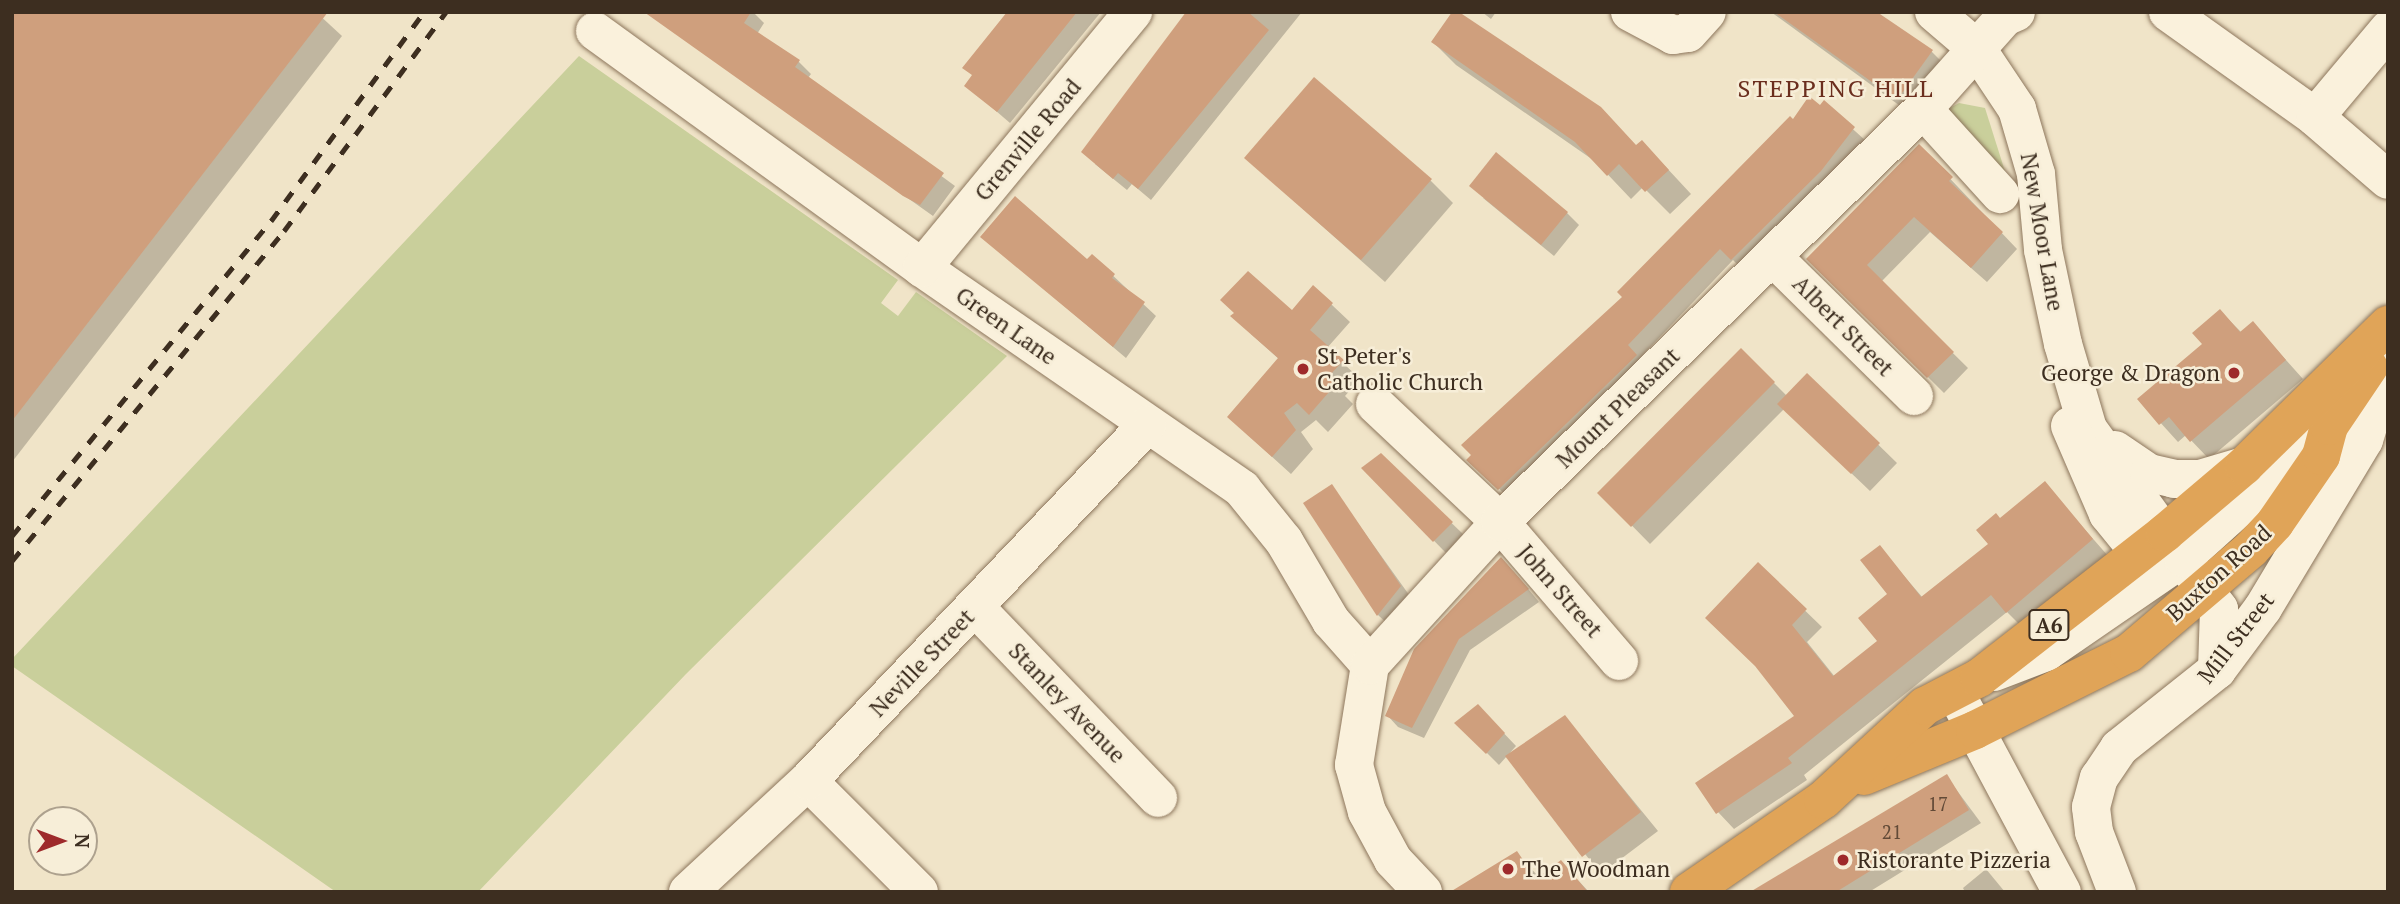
<!DOCTYPE html>
<style>
body{margin:0}
#map{position:relative;width:2400px;height:904px;overflow:hidden;background:#f0e4c8;font-family:"PT Serif",serif}
div>[style]{position:absolute}
.green>*{inset:0;background:#c9cf9b}
.shadow>*{inset:0;background:#0003}
.building>*{inset:0;background:#cf9f7d}
.roads{filter:drop-shadow(0 0 2px #8d765c) drop-shadow(0 0 2px #8d765c)}
.minor>*{height:38px;margin:-19px;padding:0 19px;transform-origin:19px;border-radius:19px;background:#faf1dc}
.highway>*{height:38px;margin:-19px;padding:0 19px;transform-origin:19px;border-radius:19px;background:#e0a458}
.rail>*{height:5px;margin-top:-2.5px;transform-origin:0;background:repeating-linear-gradient(90deg,#3d2e20 0 12px,transparent 0 24px)}
.dots>*{width:19px;height:19px;translate:-50% -50%;box-sizing:border-box;border:4px solid #f7eed8;border-radius:50%}
span{translate:-50% -50%;white-space:nowrap;text-align:center;line-height:1.15;-webkit-text-stroke:5px #f7eed8;paint-order:stroke}
.number-label{font-size:19px;color:#624a37}
.number-label span{-webkit-text-stroke-width:0}
.shield-label span{padding:2px 5px;background:#f7eed8;border:2px solid;border-radius:5px;-webkit-text-stroke-width:0}
.shield-label{font-size:21px;color:#3d2e20;font-weight:700}
.street-label{font-size:23px;color:#3d2e20}
.poi-label{font-size:23px;color:#3d2e20}
.left{translate:0 -50%;text-align:left}
.right{translate:-100% -50%;text-align:right}
.neighbourhood-label{font-size:24px;color:#6b2e1e;letter-spacing:2px}
.frame{position:absolute;inset:0;border:14px solid #3d2e20;pointer-events:none}
.north{position:absolute;left:28px;top:806px;width:70px;height:70px;box-sizing:border-box;background:#f7eed8;border:2px solid #ada18e;border-radius:50%;rotate:90deg;font-size:19px;font-weight:700;line-height:28px;text-align:center;color:#3d2e20}
.north::after{content:'';display:block;margin:auto;width:24px;height:32px;background:#9e2a2b;clip-path:polygon(50% 0,100% 100%,50% 72%,0 100%)}
</style>
<div id="map">
<div class="green">
<div style="clip-path:polygon(579px 56px,898px 280px,881px 303px,898px 316px,916px 292px,1007px 356px,686px 674px,478px 892px,336px 892px,12px 666px,12px 659px)"></div>
<div style="clip-path:polygon(1959px 103px,1985px 108px,2008px 181px,1944px 111px)"></div>
</div>
<div class="shadow">
<div style="clip-path:polygon(12px 12px,316px 12px,342px 36px,12px 462px)"></div>
<div style="clip-path:polygon(646px 12px,753px 12px,764px 23px,757px 34px,798px 61px,811px 74px,808px 78px,955px 186px,933px 216px)"></div>
<div style="clip-path:polygon(1017px 12px,1101px 12px,1010px 123px,967px 86px)"></div>
<div style="clip-path:polygon(1194px 12px,1302px 12px,1151px 200px,1132px 184px,1127px 190px,1095px 164px)"></div>
<div style="clip-path:polygon(1482px 12px,1496px 12px,1491px 19px)"></div>
<div style="clip-path:polygon(1771px 12px,1874px 12px,1932px 52px,1953px 73px,1918px 119px)"></div>
<div style="clip-path:polygon(1433px 42px,1665px 166px,1691px 194px,1670px 214px,1643px 187px,1631px 199px,1596px 162px,1456px 65px)"></div>
<div style="clip-path:polygon(1824px 103px,1866px 141px,1744px 271px,1733px 260px,1639px 359px,1648px 368px,1512px 501px,1469px 460px,1793px 121px)"></div>
<div style="clip-path:polygon(1919px 146px,2017px 249px,1987px 282px,1930px 232px,1881px 282px,1968px 368px,1944px 393px,1809px 259px)"></div>
<div style="clip-path:polygon(1246px 158px,1430px 180px,1453px 203px,1385px 282px)"></div>
<div style="clip-path:polygon(1483px 198px,1567px 213px,1579px 225px,1554px 256px)"></div>
<div style="clip-path:polygon(982px 237px,1087px 261px,1092px 256px,1156px 316px,1126px 358px)"></div>
<div style="clip-path:polygon(1314px 288px,1350px 322px,1327px 348px,1360px 379px,1345px 396px,1353px 404px,1328px 432px,1316px 420px,1301px 432px,1313px 449px,1291px 474px,1248px 435px,1280px 360px,1251px 334px,1292px 312px)"></div>
<div style="clip-path:polygon(2220px 311px,2242px 333px,2253px 323px,2303px 379px,2209px 459px,2186px 435px,2178px 442px,2139px 399px,2204px 344px)"></div>
<div style="clip-path:polygon(1741px 350px,1787px 396px,1807px 375px,1897px 463px,1870px 491px,1784px 409px,1650px 544px,1600px 493px)"></div>
<div style="clip-path:polygon(1381px 455px,1464px 535px,1446px 553px,1363px 468px)"></div>
<div style="clip-path:polygon(2044px 483px,2109px 557px,2024px 629px,2007px 612px,1804px 775px,1807px 780px,1734px 829px,1718px 812px,1797px 716px,1758px 565px,1822px 627px,1807px 642px,1835px 677px,1879px 641px,1890px 595px,1879px 547px,1923px 598px,1990px 544px,2000px 520px)"></div>
<div style="clip-path:polygon(1332px 487px,1412px 599px,1390px 626px,1378px 615px)"></div>
<div style="clip-path:polygon(1513px 571px,1539px 602px,1470px 650px,1424px 738px,1398px 727px,1387px 715px)"></div>
<div style="clip-path:polygon(1478px 706px,1516px 746px,1509px 754px,1565px 717px,1658px 831px,1601px 874px,1507px 756px,1499px 765px,1457px 723px)"></div>
<div style="clip-path:polygon(1947px 777px,1981px 823px,1869px 892px,1755px 892px)"></div>
<div style="clip-path:polygon(1517px 854px,1540px 878px,1561px 862px,1589px 892px,1463px 892px)"></div>
<div style="clip-path:polygon(1986px 869px,2005px 892px,1965px 892px,1963px 888px)"></div>
</div>
<div class="building">
<div style="clip-path:polygon(12px 12px,328px 12px,12px 421px)"></div>
<div style="clip-path:polygon(644px 12px,751px 12px,744px 23px,800px 60px,795px 67px,944px 173px,920px 205px,903px 196px)"></div>
<div style="clip-path:polygon(1007px 12px,1077px 12px,997px 112px,964px 86px,972px 75px,962px 68px)"></div>
<div style="clip-path:polygon(1186px 12px,1248px 12px,1269px 30px,1138px 189px,1118px 173px,1113px 179px,1081px 152px)"></div>
<div style="clip-path:polygon(1452px 12px,1459px 12px,1601px 107px,1636px 145px,1642px 140px,1669px 170px,1645px 192px,1619px 164px,1607px 176px,1575px 142px,1431px 42px)"></div>
<div style="clip-path:polygon(1774px 12px,1877px 12px,1933px 50px,1897px 100px)"></div>
<div style="clip-path:polygon(1314px 77px,1432px 179px,1361px 260px,1244px 158px)"></div>
<div style="clip-path:polygon(1809px 96px,1820px 105px,1824px 100px,1855px 127px,1821px 171px,1731px 260px,1720px 249px,1628px 345px,1637px 355px,1498px 490px,1466px 460px,1471px 455px,1461px 445px,1622px 297px,1617px 292px,1790px 116px,1793px 119px)"></div>
<div style="clip-path:polygon(1919px 144px,1953px 177px,1949px 181px,2003px 232px,1971px 268px,1914px 217px,1867px 265px,1954px 352px,1927px 378px,1806px 259px)"></div>
<div style="clip-path:polygon(1496px 152px,1568px 212px,1541px 245px,1469px 186px)"></div>
<div style="clip-path:polygon(1015px 196px,1087px 259px,1092px 254px,1115px 274px,1112px 278px,1145px 302px,1113px 347px,980px 237px)"></div>
<div style="clip-path:polygon(1248px 271px,1292px 310px,1313px 285px,1333px 303px,1310px 330px,1344px 360px,1328px 377px,1336px 384px,1309px 415px,1297px 403px,1284px 413px,1296px 430px,1272px 457px,1227px 417px,1278px 358px,1230px 316px,1234px 313px,1220px 300px)"></div>
<div style="clip-path:polygon(2220px 309px,2240px 332px,2253px 321px,2286px 360px,2190px 442px,2169px 417px,2159px 425px,2137px 399px,2202px 344px,2192px 333px)"></div>
<div style="clip-path:polygon(1741px 348px,1775px 382px,1631px 527px,1597px 493px)"></div>
<div style="clip-path:polygon(1807px 373px,1880px 443px,1851px 474px,1777px 404px)"></div>
<div style="clip-path:polygon(1381px 453px,1453px 522px,1433px 542px,1361px 468px)"></div>
<div style="clip-path:polygon(2045px 481px,2093px 539px,2006px 613px,1991px 595px,1788px 758px,1792px 763px,1716px 814px,1695px 783px,1794px 716px,1755px 666px,1705px 618px,1758px 562px,1807px 609px,1792px 625px,1833px 676px,1877px 641px,1858px 618px,1887px 594px,1860px 560px,1880px 545px,1921px 597px,1988px 544px,1976px 530px,1996px 513px,2000px 518px)"></div>
<div style="clip-path:polygon(1332px 484px,1401px 586px,1377px 616px,1303px 503px)"></div>
<div style="clip-path:polygon(1501px 557px,1529px 589px,1459px 639px,1412px 728px,1385px 716px,1414px 649px)"></div>
<div style="clip-path:polygon(1478px 704px,1505px 733px,1486px 754px,1454px 723px)"></div>
<div style="clip-path:polygon(1565px 715px,1641px 812px,1582px 857px,1505px 756px)"></div>
<div style="clip-path:polygon(1947px 774px,1969px 810px,1836px 892px,1750px 892px)"></div>
<div style="clip-path:polygon(1517px 851px,1536px 879px,1561px 860px,1588px 892px,1450px 892px)"></div>
</div>
<div class="roads">
<div class="minor">
<div style="left:1630px;top:12px;width:49px;rotate:28.1deg"></div>
<div style="left:1673px;top:35px;width:15px;rotate:-8deg"></div>
<div style="left:1688px;top:33px;width:28px;rotate:-48deg"></div>
<div style="left:1934px;top:12px;width:57px;rotate:40.7deg"></div>
<div style="left:1977px;top:49px;width:72px;rotate:56.3deg"></div>
<div style="left:2017px;top:109px;width:68px;rotate:73.7deg"></div>
<div style="left:2036px;top:174px;width:76px;rotate:84.7deg"></div>
<div style="left:2043px;top:250px;width:96px;rotate:78deg"></div>
<div style="left:2063px;top:344px;width:89px;rotate:73.6deg"></div>
<div style="left:2088px;top:429px;width:223px;rotate:54deg"></div>
<div style="left:2219px;top:609px;width:61px;rotate:91.9deg"></div>
<div style="left:2168px;top:12px;width:181px;rotate:35.5deg"></div>
<div style="left:2315px;top:117px;width:96px;rotate:40.8deg"></div>
<div style="left:595px;top:31px;width:404px;rotate:35.9deg"></div>
<div style="left:922px;top:268px;width:389px;rotate:34.6deg"></div>
<div style="left:1242px;top:489px;width:67px;rotate:51.1deg"></div>
<div style="left:1284px;top:541px;width:93px;rotate:59.6deg"></div>
<div style="left:1331px;top:621px;width:59px;rotate:48.4deg"></div>
<div style="left:1923px;top:109px;width:115px;rotate:47.8deg"></div>
<div style="left:2315px;top:117px;width:114px;rotate:-50deg"></div>
<div style="left:1773px;top:257px;width:198px;rotate:44.6deg"></div>
<div style="left:922px;top:268px;width:332px;rotate:-50.5deg"></div>
<div style="left:1375px;top:404px;width:172px;rotate:43.3deg"></div>
<div style="left:1500px;top:522px;width:183px;rotate:49.4deg"></div>
<div style="left:2070px;top:426px;width:96px;rotate:66.6deg"></div>
<div style="left:2108px;top:514px;width:49px;rotate:50.8deg"></div>
<div style="left:2139px;top:552px;width:32px;rotate:9deg"></div>
<div style="left:2115px;top:450px;width:41px;rotate:34.1deg"></div>
<div style="left:2149px;top:473px;width:26px;rotate:13deg"></div>
<div style="left:2174px;top:479px;width:26px"></div>
<div style="left:2200px;top:479px;width:46px;rotate:-16.5deg"></div>
<div style="left:976px;top:608px;width:263px;rotate:46.2deg"></div>
<div style="left:1994px;top:672px;width:56px;rotate:-21deg"></div>
<div style="left:2046px;top:652px;width:166px;rotate:-34.5deg"></div>
<div style="left:2183px;top:558px;width:197px;rotate:-42.1deg"></div>
<div style="left:1955px;top:692px;width:227px;rotate:61.9deg"></div>
<div style="left:808px;top:781px;width:157px;rotate:45deg"></div>
<div style="left:688px;top:892px;width:163px;rotate:-42.8deg"></div>
<div style="left:808px;top:781px;width:492px;rotate:-46.4deg"></div>
<div style="left:1423px;top:892px;width:44px;rotate:-133.2deg"></div>
<div style="left:1393px;top:860px;width:55px;rotate:-118.4deg"></div>
<div style="left:1367px;top:812px;width:49px;rotate:-105.5deg"></div>
<div style="left:1354px;top:765px;width:101px;rotate:-80.9deg"></div>
<div style="left:1370px;top:665px;width:193px;rotate:-47.7deg"></div>
<div style="left:1500px;top:522px;width:591px;rotate:-44.31deg"></div>
<div style="left:1923px;top:109px;width:123px;rotate:-48.3deg"></div>
<div style="left:2005px;top:17px;width:12px;rotate:-24deg"></div>
<div style="left:2117px;top:892px;width:64px;rotate:-111deg"></div>
<div style="left:2094px;top:832px;width:25px;rotate:-97deg"></div>
<div style="left:2091px;top:807px;width:30px;rotate:-75deg"></div>
<div style="left:2099px;top:778px;width:36px;rotate:-56deg"></div>
<div style="left:2119px;top:748px;width:125px;rotate:-38.5deg"></div>
<div style="left:2217px;top:670px;width:77px;rotate:-53.4deg"></div>
<div style="left:2263px;top:608px;width:196px;rotate:-59deg"></div>
<div style="left:2364px;top:440px;width:83px;rotate:-73.1deg"></div>
</div>
<div class="highway">
<div style="left:1864px;top:776px;width:120px;rotate:-22.5deg"></div>
<div style="left:1975px;top:730px;width:172px;rotate:-26.6deg"></div>
<div style="left:2129px;top:653px;width:160px;rotate:-40.4deg"></div>
<div style="left:2251px;top:549px;width:35px;rotate:-47deg"></div>
<div style="left:2275px;top:523px;width:81px;rotate:-55.5deg"></div>
<div style="left:2321px;top:456px;width:31px;rotate:-75deg"></div>
<div style="left:2329px;top:426px;width:71px;rotate:-55.9deg"></div>
<div style="left:1689px;top:892px;width:163px;rotate:-34.5deg"></div>
<div style="left:1823px;top:800px;width:139px;rotate:-42.7deg"></div>
<div style="left:1925px;top:706px;width:61px;rotate:-27.4deg"></div>
<div style="left:1979px;top:678px;width:236px;rotate:-37.9deg"></div>
<div style="left:2165px;top:533px;width:104px;rotate:-40.3deg"></div>
<div style="left:2244px;top:466px;width:202px;rotate:-44.4deg"></div>
</div>
</div>
<div class="rail">
<div style="left:12px;top:536px;width:408px;rotate:-50.6deg"></div>
<div style="left:271px;top:221px;width:259px;rotate:-53.8deg"></div>
<div style="left:12px;top:561px;width:428px;rotate:-50.5deg"></div>
<div style="left:284px;top:231px;width:272px;rotate:-53.5deg"></div>
</div>
<div class="dots">
<div style="left:1303px;top:369px;background:#9e2a2b"></div>
<div style="left:2234px;top:373px;background:#9e2a2b"></div>
<div style="left:1843px;top:860px;background:#9e2a2b"></div>
<div style="left:1508px;top:869px;background:#9e2a2b"></div>
</div>
<div class="number-label">
<span style="left:1938px;top:804px">17</span>
<span style="left:1892px;top:832px">21</span>
</div>
<div class="shield-label">
<span style="left:2049px;top:625px">A6</span>
</div>
<div class="street-label">
<span style="left:1028px;top:140px;rotate:-50deg">Grenville Road</span>
<span style="left:2042px;top:232px;rotate:80deg">New Moor Lane</span>
<span style="left:1006px;top:326px;rotate:35deg">Green Lane</span>
<span style="left:1843px;top:326px;rotate:45deg">Albert Street</span>
<span style="left:1618px;top:408px;rotate:-44deg">Mount Pleasant</span>
<span style="left:2219px;top:573px;rotate:-42deg">Buxton Road</span>
<span style="left:1560px;top:591px;rotate:49deg">John Street</span>
<span style="left:2236px;top:638px;rotate:-52deg">Mill Street</span>
<span style="left:922px;top:663px;rotate:-46deg">Neville Street</span>
<span style="left:1067px;top:703px;rotate:46deg">Stanley Avenue</span>
</div>
<div class="poi-label">
<span class="left" style="left:1317px;top:369px">St Peter's<br>Catholic Church</span>
<span class="right" style="left:2220px;top:373px">George &amp; Dragon</span>
<span class="left" style="left:1857px;top:860px">Ristorante Pizzeria</span>
<span class="left" style="left:1522px;top:869px">The Woodman</span>
</div>
<div class="neighbourhood-label">
<span style="left:1836px;top:89px">STEPPING HILL</span>
</div>
<div class="frame"></div>
<div class="north">N</div>
</div>
